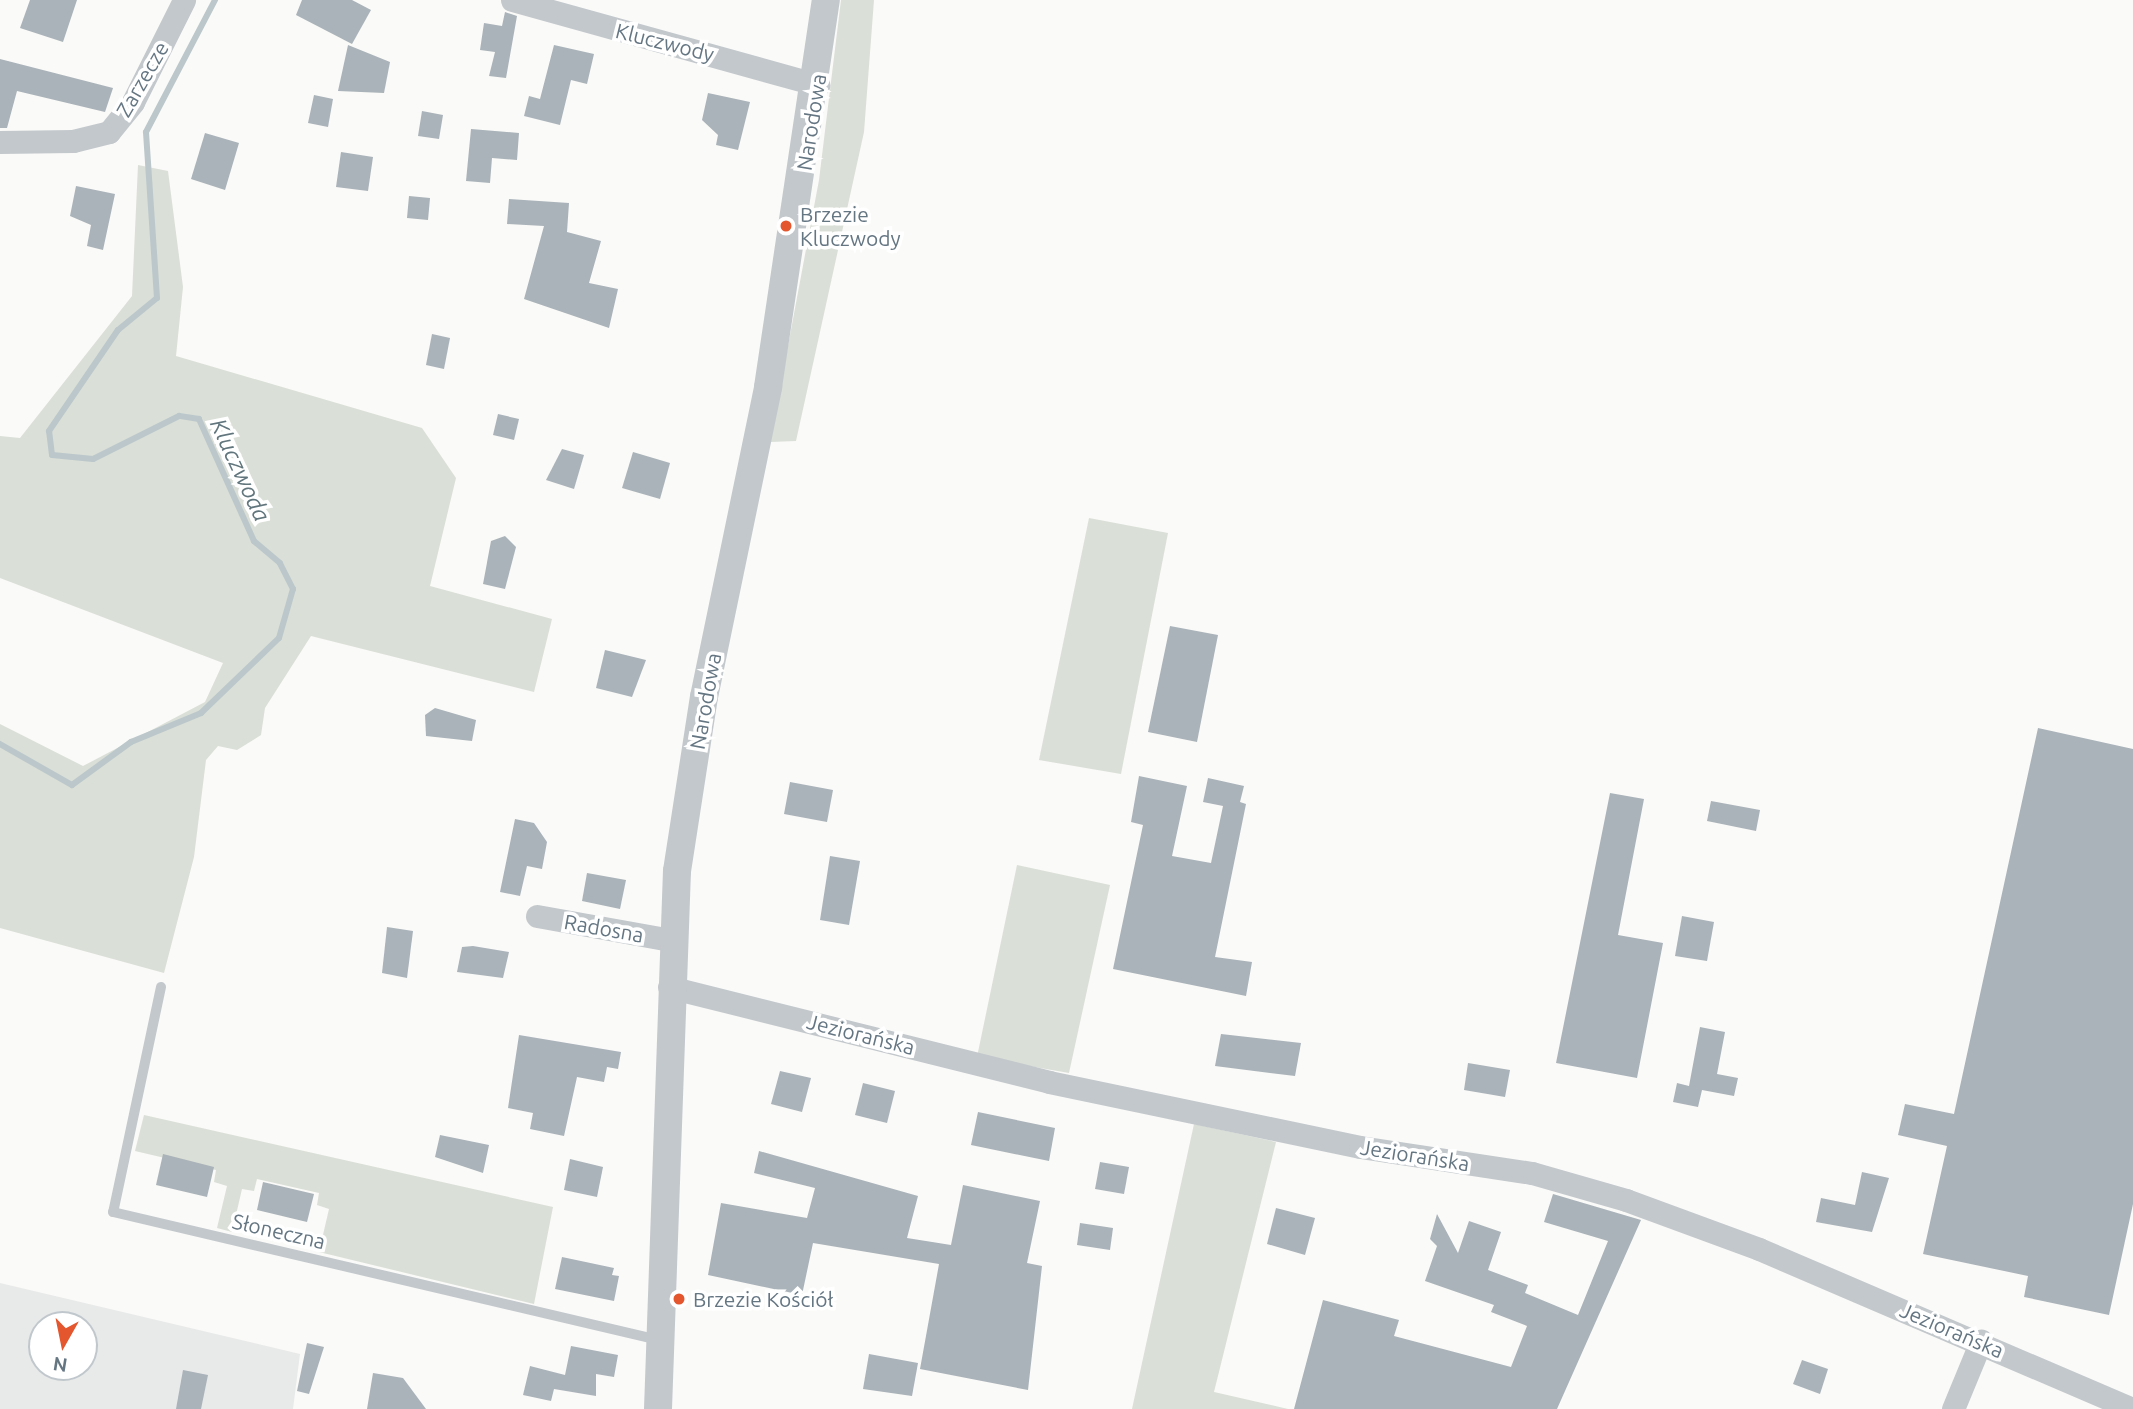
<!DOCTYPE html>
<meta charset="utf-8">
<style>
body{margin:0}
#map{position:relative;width:2133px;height:1409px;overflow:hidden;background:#fafaf8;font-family:Ubuntu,sans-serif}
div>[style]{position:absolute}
.built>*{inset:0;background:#e8e9e9}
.green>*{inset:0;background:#dadfd7}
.stream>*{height:6px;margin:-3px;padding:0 3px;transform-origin:3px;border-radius:3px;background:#bbc7cb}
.building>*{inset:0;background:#aab3b9}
.service>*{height:10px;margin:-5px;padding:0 5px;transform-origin:5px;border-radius:5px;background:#c3c8cc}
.minor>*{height:23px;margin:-11.5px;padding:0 11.5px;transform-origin:11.5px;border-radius:11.5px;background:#c3c8cc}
.tertiary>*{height:28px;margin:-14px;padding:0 14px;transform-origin:14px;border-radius:14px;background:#c3c8cc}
.dots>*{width:19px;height:19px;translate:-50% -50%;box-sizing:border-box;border:4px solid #fff;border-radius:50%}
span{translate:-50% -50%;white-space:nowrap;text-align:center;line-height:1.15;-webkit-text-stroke:7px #fff;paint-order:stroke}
.street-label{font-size:21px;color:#657683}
.poi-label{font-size:21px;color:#657683}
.left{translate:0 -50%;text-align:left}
.water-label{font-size:23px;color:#60757c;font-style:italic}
.north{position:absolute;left:28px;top:1311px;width:70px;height:70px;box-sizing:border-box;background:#fff;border:2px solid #c1c8cd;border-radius:50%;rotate:189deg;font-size:19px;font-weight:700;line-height:28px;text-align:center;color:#657683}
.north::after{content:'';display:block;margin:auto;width:24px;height:32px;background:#e4572e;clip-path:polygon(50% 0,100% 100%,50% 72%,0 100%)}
</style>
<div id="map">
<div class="built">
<div style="clip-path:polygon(evenodd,0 1283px,300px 1354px,293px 1409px,0 1409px,0 1283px,42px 1325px,84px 1325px,84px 1367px,42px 1367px,42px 1325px)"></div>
</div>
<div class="green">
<div style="clip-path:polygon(841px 0,874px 0,864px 132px,796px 441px,770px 442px,819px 180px)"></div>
<div style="clip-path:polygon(138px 165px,168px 171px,183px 287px,176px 356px,422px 428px,456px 478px,430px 586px,552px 619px,534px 692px,311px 636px,265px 708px,261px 735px,237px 750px,218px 746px,206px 760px,194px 857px,164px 973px,0 928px,0 724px,83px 766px,205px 702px,223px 663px,0 578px,0 436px,20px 438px,132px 296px)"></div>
<div style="clip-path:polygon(1089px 518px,1168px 533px,1121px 774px,1039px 760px)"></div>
<div style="clip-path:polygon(1017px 865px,1110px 885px,1069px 1073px,977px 1057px)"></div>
<div style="clip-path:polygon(144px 1115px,553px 1207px,534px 1304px,319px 1252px,329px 1209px,317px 1205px,319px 1193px,257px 1179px,254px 1191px,242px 1189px,232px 1232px,217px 1228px,227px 1186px,214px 1182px,216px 1170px,135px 1151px)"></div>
<div style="clip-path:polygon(1194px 1124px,1276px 1142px,1214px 1392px,1288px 1409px,1132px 1409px)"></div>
</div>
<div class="stream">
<div style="left:0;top:744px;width:83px;rotate:29.7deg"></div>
<div style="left:72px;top:785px;width:73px;rotate:-36.1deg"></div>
<div style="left:131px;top:742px;width:76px;rotate:-22.5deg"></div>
<div style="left:201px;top:713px;width:108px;rotate:-43.9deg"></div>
<div style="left:279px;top:638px;width:51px;rotate:-74.1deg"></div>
<div style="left:293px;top:589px;width:29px;rotate:-117deg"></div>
<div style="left:280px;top:563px;width:34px;rotate:-140deg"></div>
<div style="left:254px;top:541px;width:134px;rotate:-114.3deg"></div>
<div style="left:199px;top:419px;width:20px;rotate:-171deg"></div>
<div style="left:179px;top:416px;width:96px;rotate:153.4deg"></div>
<div style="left:93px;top:459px;width:41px;rotate:-174.4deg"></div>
<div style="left:52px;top:455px;width:24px;rotate:-97deg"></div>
<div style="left:49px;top:431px;width:122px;rotate:-55.7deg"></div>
<div style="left:118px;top:330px;width:50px;rotate:-39.4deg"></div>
<div style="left:157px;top:298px;width:166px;rotate:-93.8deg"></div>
<div style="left:146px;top:132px;width:149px;rotate:-62.4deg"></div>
</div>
<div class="building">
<div style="clip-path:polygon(30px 0,77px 0,63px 42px,20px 28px)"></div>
<div style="clip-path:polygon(302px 0,352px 0,371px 10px,352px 44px,296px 15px)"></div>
<div style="clip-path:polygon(505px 12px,517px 16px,506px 78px,489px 76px,495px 52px,480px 50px,484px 23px,502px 26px)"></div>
<div style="clip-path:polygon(348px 45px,390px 62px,384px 93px,338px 91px)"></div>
<div style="clip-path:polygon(554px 45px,594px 54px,587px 84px,571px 80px,560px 125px,524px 116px,529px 96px,540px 99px)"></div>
<div style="clip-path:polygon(0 59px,113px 88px,105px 112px,17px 91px,7px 128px,0 128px)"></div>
<div style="clip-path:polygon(708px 93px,750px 102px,738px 150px,716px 145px,718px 135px,702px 120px)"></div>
<div style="clip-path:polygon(314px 95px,333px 99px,328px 127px,308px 123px)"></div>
<div style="clip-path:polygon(422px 111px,443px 115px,439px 139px,418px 136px)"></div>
<div style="clip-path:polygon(471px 129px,519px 133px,517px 160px,492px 158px,490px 183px,466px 181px)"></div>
<div style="clip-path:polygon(205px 133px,239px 143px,225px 190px,191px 179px)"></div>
<div style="clip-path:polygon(341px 152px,373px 157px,368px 191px,336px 187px)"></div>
<div style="clip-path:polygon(76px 186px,115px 194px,103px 250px,87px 246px,91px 225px,70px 216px)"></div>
<div style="clip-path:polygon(409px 196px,430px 198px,428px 220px,407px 218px)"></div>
<div style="clip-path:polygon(509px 199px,569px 203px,567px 232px,601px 241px,589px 283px,618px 289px,609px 328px,524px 299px,544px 226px,507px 224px)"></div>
<div style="clip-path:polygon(432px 334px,450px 338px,444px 369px,426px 365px)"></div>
<div style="clip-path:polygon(498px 414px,519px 419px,514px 440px,493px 435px)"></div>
<div style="clip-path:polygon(562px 449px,584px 455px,574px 489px,546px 480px)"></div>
<div style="clip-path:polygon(633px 452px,670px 463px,660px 499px,622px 488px)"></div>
<div style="clip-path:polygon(505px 536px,516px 547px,505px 589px,483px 584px,491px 541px)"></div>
<div style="clip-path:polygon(1170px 626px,1218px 635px,1197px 742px,1148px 732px)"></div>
<div style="clip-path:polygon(605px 650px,646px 660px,632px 697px,596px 688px)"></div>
<div style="clip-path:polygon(435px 708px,476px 720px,472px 741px,426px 736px,425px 715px)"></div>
<div style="clip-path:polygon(2038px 728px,2133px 749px,2133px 1204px,2109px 1315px,2024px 1297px,2028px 1276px,1923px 1254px,1947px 1146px,1898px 1135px,1905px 1104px,1954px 1114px)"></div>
<div style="clip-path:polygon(1139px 776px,1187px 786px,1172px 856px,1211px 863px,1223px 806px,1203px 802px,1208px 778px,1244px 786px,1240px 802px,1246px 804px,1215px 957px,1252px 962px,1246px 996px,1113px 969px,1143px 825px,1131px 822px)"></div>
<div style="clip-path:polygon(790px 782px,833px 790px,827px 822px,784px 814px)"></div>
<div style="clip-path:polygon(1610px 793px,1644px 799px,1618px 935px,1663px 943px,1637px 1078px,1556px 1063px)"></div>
<div style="clip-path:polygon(1711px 801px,1760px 810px,1756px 831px,1707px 821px)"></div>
<div style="clip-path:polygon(515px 819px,534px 823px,547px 842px,542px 869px,527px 866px,520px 896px,500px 892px)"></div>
<div style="clip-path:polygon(830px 856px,860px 861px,849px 925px,820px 920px)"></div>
<div style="clip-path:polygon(587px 873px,626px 880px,620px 909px,582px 901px)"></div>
<div style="clip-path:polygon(1682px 916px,1714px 922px,1707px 961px,1675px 956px)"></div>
<div style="clip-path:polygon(387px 927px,413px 931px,407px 978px,382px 973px)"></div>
<div style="clip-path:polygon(473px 946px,509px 952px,503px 978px,457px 972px,462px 947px)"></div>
<div style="clip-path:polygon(1700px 1027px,1725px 1032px,1717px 1074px,1738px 1078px,1734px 1096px,1702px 1090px,1698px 1107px,1673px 1102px,1677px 1083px,1689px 1086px)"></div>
<div style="clip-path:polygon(1221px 1034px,1301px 1043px,1295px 1076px,1215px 1066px)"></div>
<div style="clip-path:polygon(519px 1035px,621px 1052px,618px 1069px,607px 1067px,604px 1082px,577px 1077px,564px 1136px,530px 1129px,533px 1113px,508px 1108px)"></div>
<div style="clip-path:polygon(1468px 1063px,1510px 1070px,1505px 1097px,1464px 1090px)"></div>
<div style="clip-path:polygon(780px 1071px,811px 1078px,802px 1112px,771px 1104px)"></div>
<div style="clip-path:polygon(863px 1083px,895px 1091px,887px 1123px,855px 1115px)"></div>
<div style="clip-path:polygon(978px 1112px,1055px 1128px,1049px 1161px,971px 1145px)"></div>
<div style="clip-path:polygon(440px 1135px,489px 1145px,483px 1173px,435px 1157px)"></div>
<div style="clip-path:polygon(759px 1151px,918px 1196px,907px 1238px,951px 1245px,963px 1185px,1040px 1201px,1027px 1263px,1042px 1266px,1028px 1390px,920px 1369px,939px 1264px,813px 1243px,802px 1295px,708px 1275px,721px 1203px,807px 1218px,815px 1188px,754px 1173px)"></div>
<div style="clip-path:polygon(163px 1154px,214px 1167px,207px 1197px,156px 1185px)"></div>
<div style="clip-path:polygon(570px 1159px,603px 1167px,597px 1197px,564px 1190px)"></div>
<div style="clip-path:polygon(1100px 1162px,1129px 1167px,1124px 1194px,1095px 1189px)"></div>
<div style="clip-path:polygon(1862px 1172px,1889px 1178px,1872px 1232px,1816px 1222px,1821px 1198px,1855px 1205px)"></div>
<div style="clip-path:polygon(263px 1182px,314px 1194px,307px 1222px,257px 1210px)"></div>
<div style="clip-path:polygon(1553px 1194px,1641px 1220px,1557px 1409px,1294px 1409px,1323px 1300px,1399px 1320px,1394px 1336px,1511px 1367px,1527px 1326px,1491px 1312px,1494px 1305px,1425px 1281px,1437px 1246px,1430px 1239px,1437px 1214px,1458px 1253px,1469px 1221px,1501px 1232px,1488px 1270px,1528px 1285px,1525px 1293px,1578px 1315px,1608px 1241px,1544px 1222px)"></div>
<div style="clip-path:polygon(1276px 1208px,1315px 1218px,1305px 1255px,1267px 1244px)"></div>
<div style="clip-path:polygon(1080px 1223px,1113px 1228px,1110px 1250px,1077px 1245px)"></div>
<div style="clip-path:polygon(562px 1257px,614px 1268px,612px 1275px,619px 1276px,614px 1301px,555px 1289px)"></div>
<div style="clip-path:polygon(307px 1343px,324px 1347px,309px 1394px,297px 1391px)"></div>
<div style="clip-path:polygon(571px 1346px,618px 1355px,614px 1377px,596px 1374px,596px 1396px,554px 1389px,551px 1401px,523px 1395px,530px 1366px,565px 1375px)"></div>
<div style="clip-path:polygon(869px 1354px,918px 1363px,912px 1396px,863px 1389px)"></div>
<div style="clip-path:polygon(1802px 1360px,1828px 1369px,1820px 1394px,1793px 1384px)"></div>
<div style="clip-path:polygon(183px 1370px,208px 1375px,201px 1409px,176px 1409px)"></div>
<div style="clip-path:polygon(373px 1373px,403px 1378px,426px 1409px,367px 1409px)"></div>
</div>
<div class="service">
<div style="left:161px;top:987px;width:230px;rotate:102deg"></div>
<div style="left:113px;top:1212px;width:561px;rotate:13.19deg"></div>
</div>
<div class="minor">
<div style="left:512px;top:0;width:318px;rotate:15.5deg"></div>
<div style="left:0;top:142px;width:73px;rotate:-0.8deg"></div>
<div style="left:73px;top:141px;width:37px;rotate:-14deg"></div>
<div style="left:109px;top:132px;width:38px;rotate:-51deg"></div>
<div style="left:133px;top:102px;width:114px;rotate:-63.4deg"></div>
<div style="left:537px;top:916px;width:135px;rotate:10.2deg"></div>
<div style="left:669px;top:987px;width:392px;rotate:14deg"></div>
<div style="left:1049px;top:1082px;width:318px;rotate:11.8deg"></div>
<div style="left:1360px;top:1147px;width:174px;rotate:8.6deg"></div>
<div style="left:1532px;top:1173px;width:98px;rotate:16deg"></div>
<div style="left:1626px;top:1200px;width:142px;rotate:20.2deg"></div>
<div style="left:1759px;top:1249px;width:407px;rotate:23.2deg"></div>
<div style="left:1953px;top:1409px;width:74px;rotate:-67.6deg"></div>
</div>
<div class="tertiary">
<div style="left:658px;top:1409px;width:538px;rotate:-87.98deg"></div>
<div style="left:677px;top:871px;width:176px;rotate:-81.2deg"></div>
<div style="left:704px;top:697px;width:317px;rotate:-78.3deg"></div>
<div style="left:768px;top:387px;width:391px;rotate:-81.5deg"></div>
</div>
<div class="dots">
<div style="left:786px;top:226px;background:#e4572e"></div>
<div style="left:679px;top:1299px;background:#e4572e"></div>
</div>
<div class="street-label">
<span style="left:665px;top:42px;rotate:14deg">Kluczwody</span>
<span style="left:142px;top:79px;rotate:-60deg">Zarzecze</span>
<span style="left:811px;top:122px;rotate:-81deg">Narodowa</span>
<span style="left:705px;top:701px;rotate:-80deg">Narodowa</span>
<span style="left:604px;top:928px;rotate:10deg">Radosna</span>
<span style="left:861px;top:1034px;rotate:14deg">Jeziorańska</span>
<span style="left:1415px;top:1155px;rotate:9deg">Jeziorańska</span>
<span style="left:279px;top:1231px;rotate:13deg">Słoneczna</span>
<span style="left:1952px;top:1330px;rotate:23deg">Jeziorańska</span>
</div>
<div class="poi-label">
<span class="left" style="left:800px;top:226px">Brzezie<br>Kluczwody</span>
<span class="left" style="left:693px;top:1299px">Brzezie Kościół</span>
</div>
<div class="water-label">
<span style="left:240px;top:470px;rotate:65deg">Kluczwoda</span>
</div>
<div class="north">N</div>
</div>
